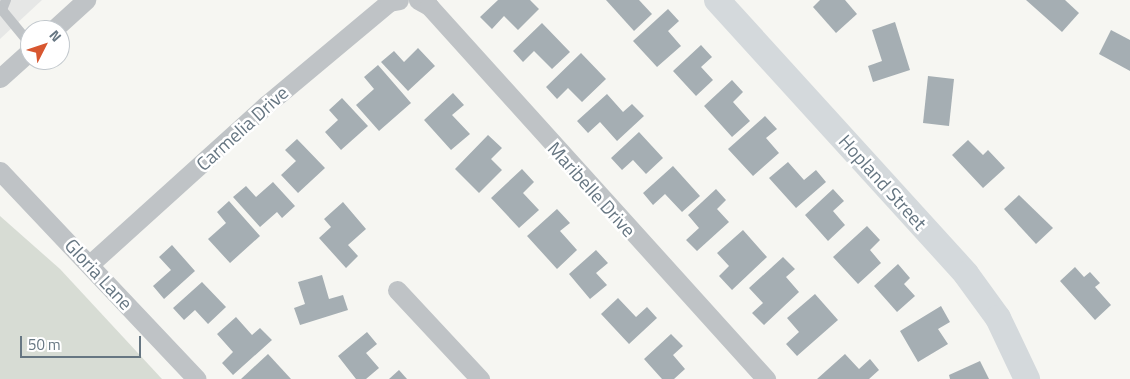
<!DOCTYPE html>
<style>
body{margin:0}
#map{position:relative;width:1130px;height:379px;overflow:hidden;background:#f6f6f2;font-family:"Titillium Web",sans-serif}
div>[style]{position:absolute}
.built>*{inset:0;background:#e6e7e6}
.green>*{inset:0;background:#d7dcd4}
.building>*{inset:0;background:#a5aeb3}
.lane>*{height:10px;margin:-5px;padding:0 5px;transform-origin:5px;border-radius:5px;background:#bfc3c6}
.street>*{height:19px;margin:-9.5px;padding:0 9.5px;transform-origin:9.5px;border-radius:9.5px;background:#bfc3c6}
.secondary>*{height:26px;margin:-13px;padding:0 13px;transform-origin:13px;border-radius:13px;background:#d4d9dc}
span{translate:-50% -50%;white-space:nowrap;text-align:center;line-height:1.15;-webkit-text-stroke:5px #fff;paint-order:stroke}
.street-label{font-size:19px;color:#667682}
.north{position:absolute;left:20px;top:20px;width:50px;height:50px;box-sizing:border-box;background:#fff;border:1px solid #c2c8cd;border-radius:50%;rotate:49deg;font-size:14px;font-weight:700;line-height:20px;text-align:center;color:#667682}
.north::after{content:'';display:block;margin:auto;width:18px;height:22px;background:#d85730;clip-path:polygon(50% 0,100% 100%,50% 72%,0 100%)}
.scale{position:absolute;left:20px;top:336px;width:121px;height:22px;box-sizing:border-box;border:2px solid #667682;border-top:0;padding-left:6px;font-size:15px;line-height:18px;white-space:nowrap;color:#667682;-webkit-text-stroke:4px #fff;paint-order:stroke}
</style>
<div id="map">
<div class="built">
<div style="clip-path:polygon(0 0,42px 0,0 39px)"></div>
</div>
<div class="green">
<div style="clip-path:polygon(0 216px,60px 269px,162px 379px,0 379px)"></div>
</div>
<div class="building">
<div style="clip-path:polygon(498px 0,530px 0,539px 9px,518px 30px,504px 16px,492px 29px,480px 17px)"></div>
<div style="clip-path:polygon(606px 0,639px 0,652px 14px,634px 31px)"></div>
<div style="clip-path:polygon(820px 0,845px 0,857px 14px,836px 33px,813px 7px)"></div>
<div style="clip-path:polygon(1026px 0,1065px 0,1079px 13px,1062px 32px)"></div>
<div style="clip-path:polygon(668px 9px,679px 21px,668px 31px,681px 46px,657px 67px,633px 41px)"></div>
<div style="clip-path:polygon(895px 22px,910px 70px,873px 82px,868px 66px,882px 61px,872px 30px)"></div>
<div style="clip-path:polygon(542px 23px,570px 52px,552px 69px,534px 51px,523px 62px,513px 51px)"></div>
<div style="clip-path:polygon(1111px 30px,1130px 40px,1130px 71px,1099px 54px)"></div>
<div style="clip-path:polygon(701px 45px,712px 57px,701px 67px,713px 80px,696px 96px,673px 71px)"></div>
<div style="clip-path:polygon(418px 48px,435px 66px,408px 91px,381px 62px,394px 51px,404px 62px)"></div>
<div style="clip-path:polygon(581px 53px,606px 79px,582px 102px,568px 88px,557px 99px,546px 87px)"></div>
<div style="clip-path:polygon(378px 65px,411px 103px,379px 131px,356px 105px,374px 89px,364px 77px)"></div>
<div style="clip-path:polygon(928px 76px,954px 79px,949px 126px,923px 123px)"></div>
<div style="clip-path:polygon(732px 80px,743px 92px,733px 102px,750px 121px,732px 137px,704px 106px)"></div>
<div style="clip-path:polygon(453px 93px,464px 105px,452px 115px,470px 134px,451px 150px,424px 120px)"></div>
<div style="clip-path:polygon(607px 94px,623px 112px,632px 104px,644px 116px,617px 141px,600px 122px,588px 133px,577px 121px)"></div>
<div style="clip-path:polygon(342px 98px,368px 126px,341px 150px,325px 132px,338px 120px,329px 110px)"></div>
<div style="clip-path:polygon(765px 116px,777px 129px,766px 138px,779px 153px,753px 176px,728px 149px)"></div>
<div style="clip-path:polygon(639px 132px,663px 158px,646px 174px,633px 160px,622px 170px,611px 158px)"></div>
<div style="clip-path:polygon(488px 135px,502px 148px,491px 159px,502px 170px,479px 193px,455px 169px)"></div>
<div style="clip-path:polygon(297px 139px,325px 168px,298px 193px,281px 175px,296px 161px,285px 150px)"></div>
<div style="clip-path:polygon(968px 140px,983px 155px,988px 150px,1005px 168px,983px 188px,952px 155px)"></div>
<div style="clip-path:polygon(788px 162px,804px 180px,816px 170px,826px 182px,796px 208px,769px 178px)"></div>
<div style="clip-path:polygon(673px 166px,700px 196px,682px 212px,665px 194px,653px 205px,643px 193px)"></div>
<div style="clip-path:polygon(522px 169px,534px 182px,523px 193px,539px 210px,519px 228px,491px 198px)"></div>
<div style="clip-path:polygon(273px 182px,295px 206px,282px 218px,277px 212px,260px 227px,233px 197px,246px 186px,256px 197px)"></div>
<div style="clip-path:polygon(716px 189px,726px 200px,717px 209px,729px 222px,697px 251px,686px 240px,699px 228px,688px 215px)"></div>
<div style="clip-path:polygon(833px 189px,844px 201px,833px 211px,845px 225px,828px 241px,805px 215px)"></div>
<div style="clip-path:polygon(1019px 195px,1053px 228px,1036px 244px,1004px 209px)"></div>
<div style="clip-path:polygon(229px 201px,260px 236px,230px 263px,208px 239px,226px 223px,217px 212px)"></div>
<div style="clip-path:polygon(343px 202px,366px 229px,348px 245px,358px 256px,346px 268px,319px 238px,331px 227px,324px 219px)"></div>
<div style="clip-path:polygon(557px 209px,570px 223px,560px 231px,577px 250px,557px 269px,527px 236px)"></div>
<div style="clip-path:polygon(867px 226px,880px 240px,870px 250px,881px 263px,858px 284px,833px 257px)"></div>
<div style="clip-path:polygon(743px 230px,767px 257px,732px 290px,719px 276px,729px 266px,717px 253px)"></div>
<div style="clip-path:polygon(172px 245px,195px 271px,164px 299px,153px 286px,171px 270px,159px 257px)"></div>
<div style="clip-path:polygon(596px 250px,608px 263px,596px 273px,607px 285px,590px 299px,569px 274px)"></div>
<div style="clip-path:polygon(783px 257px,795px 269px,786px 277px,799px 292px,764px 325px,752px 313px,763px 303px,749px 288px)"></div>
<div style="clip-path:polygon(898px 264px,910px 278px,904px 284px,915px 296px,897px 312px,874px 286px)"></div>
<div style="clip-path:polygon(1075px 267px,1084px 277px,1090px 272px,1100px 283px,1095px 287px,1111px 305px,1095px 320px,1060px 281px)"></div>
<div style="clip-path:polygon(322px 275px,329px 299px,343px 295px,348px 310px,300px 325px,294px 308px,305px 304px,298px 282px)"></div>
<div style="clip-path:polygon(202px 282px,226px 307px,208px 324px,195px 310px,184px 320px,173px 308px)"></div>
<div style="clip-path:polygon(815px 294px,838px 320px,797px 356px,786px 344px,799px 332px,787px 318px)"></div>
<div style="clip-path:polygon(618px 298px,636px 317px,647px 307px,657px 318px,629px 344px,601px 314px)"></div>
<div style="clip-path:polygon(941px 306px,950px 322px,938px 329px,948px 344px,918px 362px,900px 331px)"></div>
<div style="clip-path:polygon(236px 317px,252px 335px,260px 328px,272px 340px,233px 375px,222px 363px,233px 352px,217px 334px)"></div>
<div style="clip-path:polygon(367px 332px,377px 344px,366px 353px,379px 368px,366px 379px,356px 379px,338px 356px)"></div>
<div style="clip-path:polygon(671px 334px,683px 346px,673px 355px,685px 369px,674px 379px,662px 379px,644px 359px)"></div>
<div style="clip-path:polygon(268px 354px,291px 379px,241px 379px)"></div>
<div style="clip-path:polygon(845px 354px,859px 369px,870px 359px,879px 370px,869px 379px,817px 379px)"></div>
<div style="clip-path:polygon(980px 361px,989px 379px,950px 379px,949px 375px)"></div>
<div style="clip-path:polygon(399px 370px,407px 379px,389px 379px)"></div>
</div>
<div class="lane">
<div style="left:6px;top:0;width:11px;rotate:112deg"></div>
<div style="left:2px;top:10px;width:44px;rotate:50.5deg"></div>
</div>
<div class="street">
<div style="left:418px;top:0;width:13px;rotate:29deg"></div>
<div style="left:429px;top:6px;width:503px;rotate:47.9deg"></div>
<div style="left:53px;top:30px;width:45px;rotate:-42.3deg"></div>
<div style="left:0;top:78px;width:40px;rotate:-42deg"></div>
<div style="left:0;top:171px;width:286px;rotate:46.6deg"></div>
<div style="left:90px;top:264px;width:237px;rotate:-42.1deg"></div>
<div style="left:266px;top:105px;width:160px;rotate:-39.9deg"></div>
<div style="left:389px;top:2px;width:10px;rotate:-11deg"></div>
<div style="left:397px;top:290px;width:122px;rotate:47deg"></div>
</div>
<div class="secondary">
<div style="left:717px;top:0;width:370px;rotate:47.7deg"></div>
<div style="left:966px;top:274px;width:54px;rotate:54deg"></div>
<div style="left:998px;top:318px;width:68px;rotate:64.6deg"></div>
</div>
<div class="street-label">
<span style="left:242px;top:128px;rotate:-42deg">Carmelia Drive</span>
<span style="left:883px;top:182px;rotate:48deg">Hopland Street</span>
<span style="left:592px;top:189px;rotate:48deg">Maribelle Drive</span>
<span style="left:99px;top:274px;rotate:47deg">Gloria Lane</span>
</div>
<div class="north">N</div>
<div class="scale">50 m</div>
</div>
